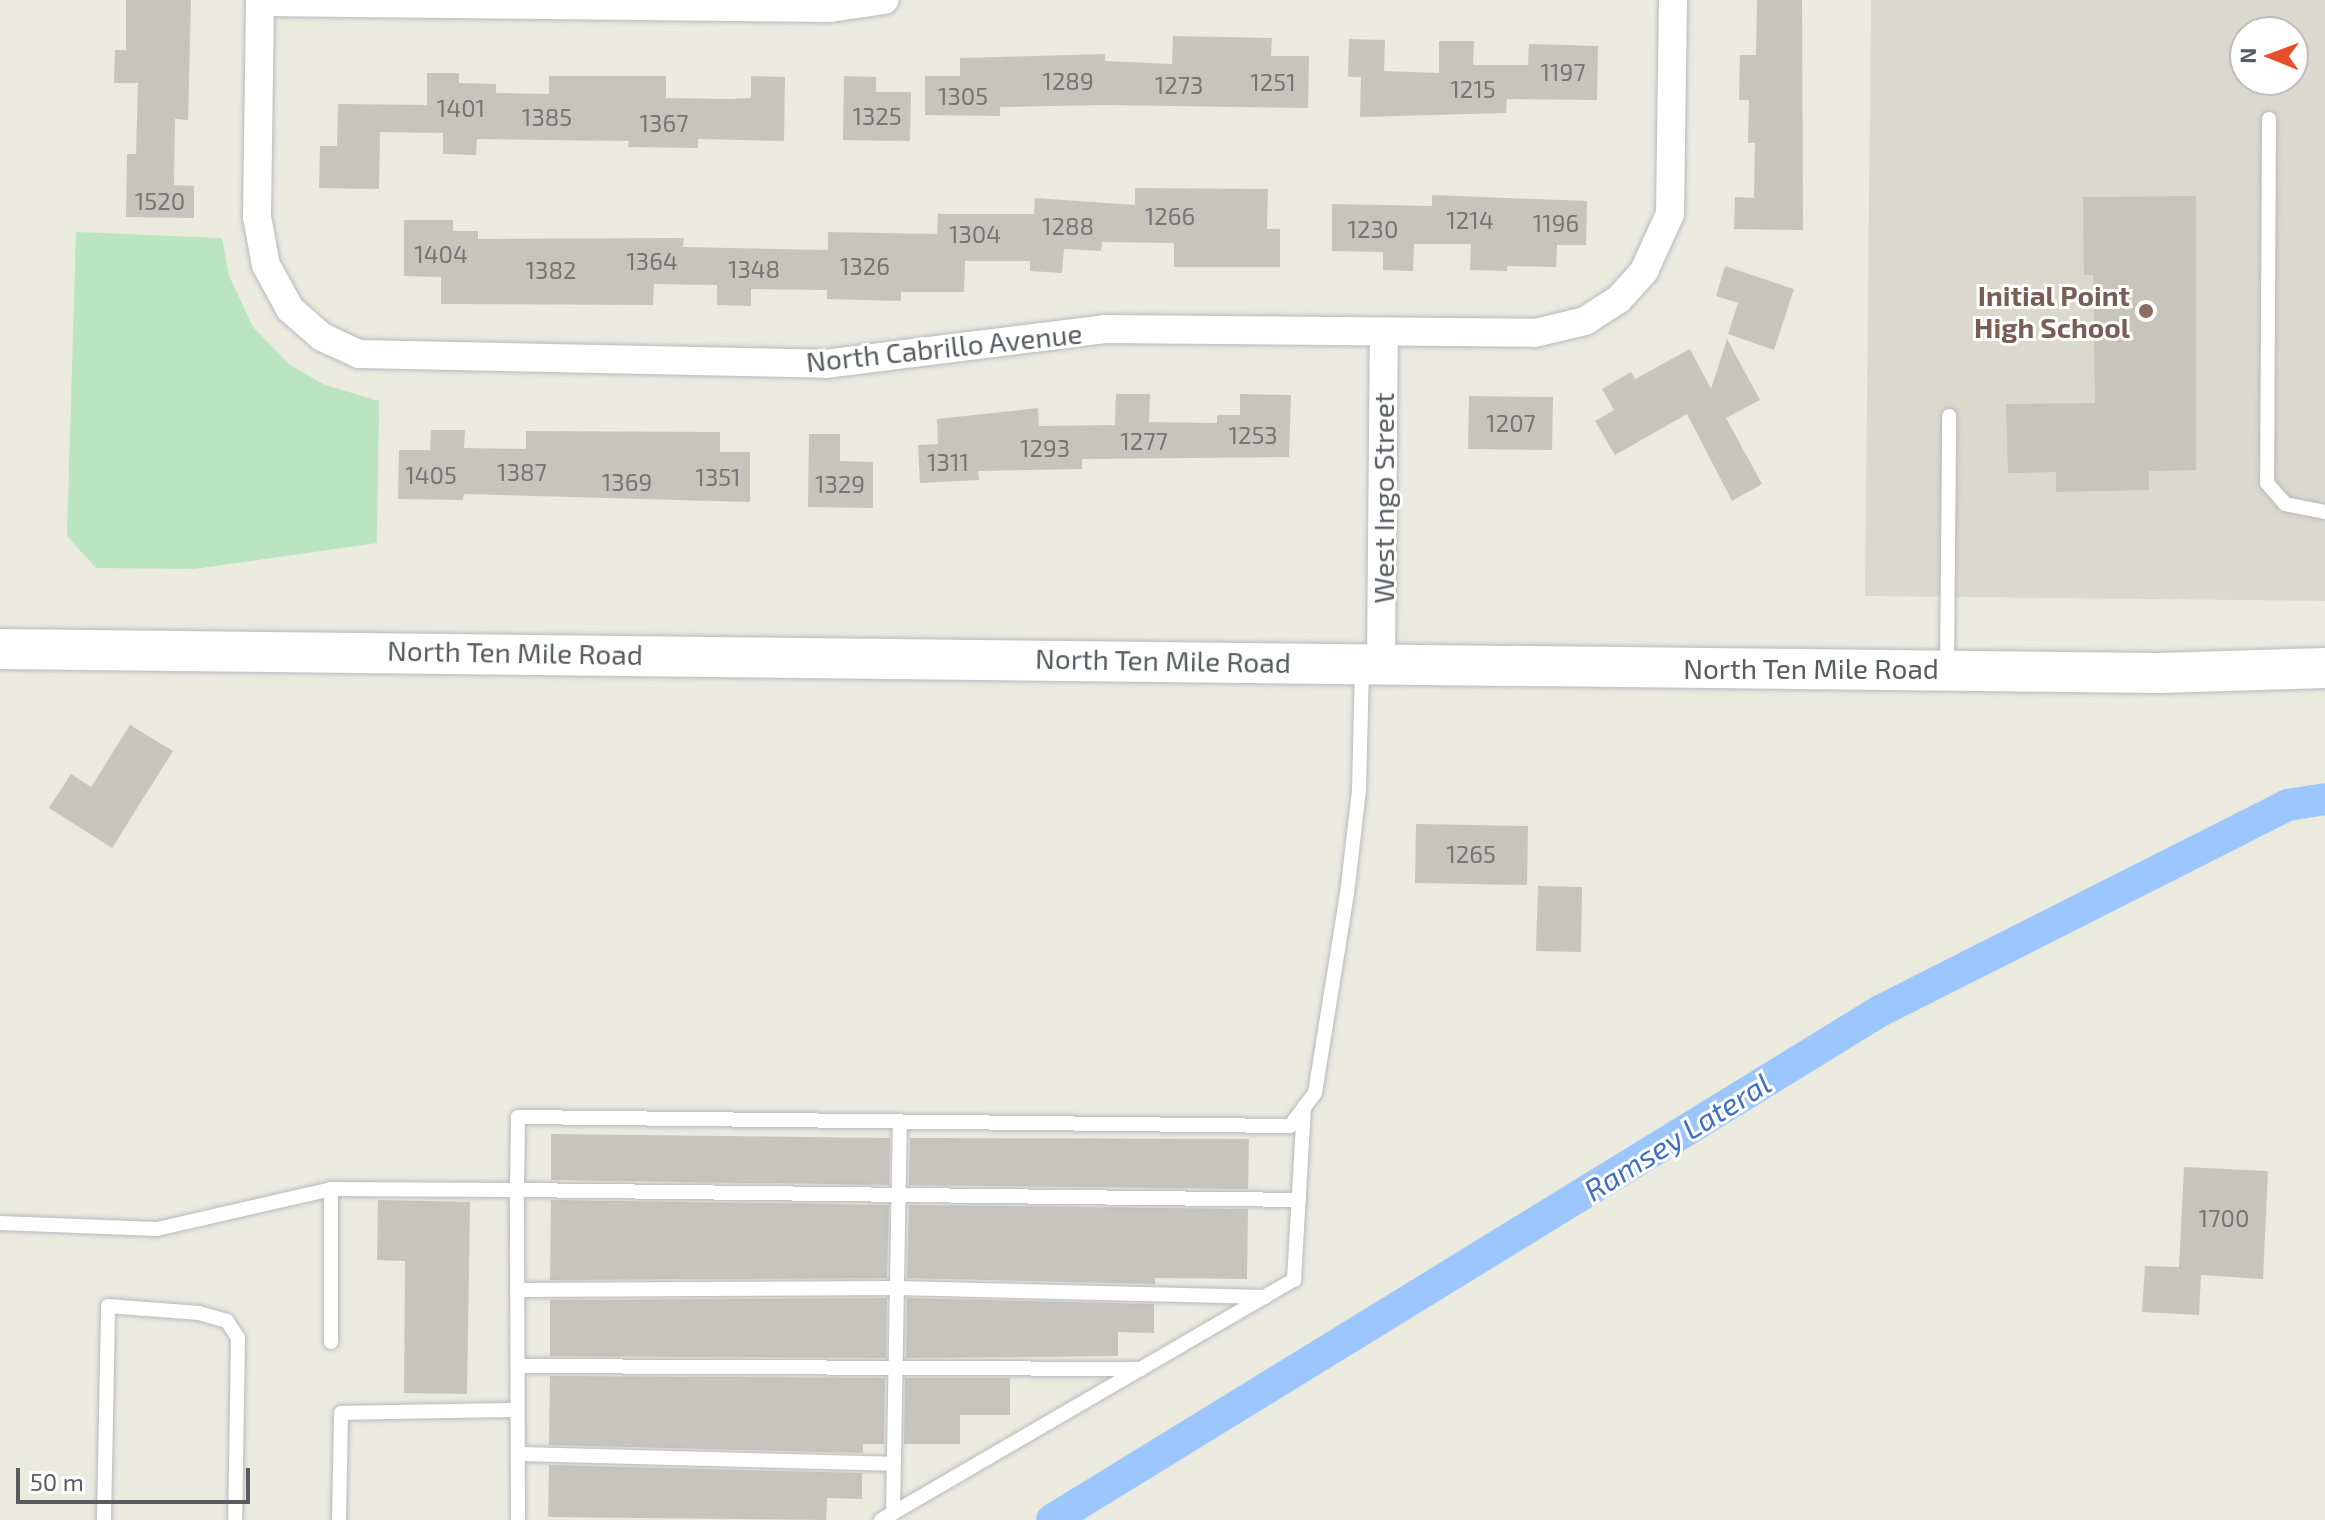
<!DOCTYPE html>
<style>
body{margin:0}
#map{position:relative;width:2325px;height:1520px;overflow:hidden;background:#ebeadf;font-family:"Exo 2",sans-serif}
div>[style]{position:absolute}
.education>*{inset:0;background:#dbd9cd}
.green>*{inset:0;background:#bbe4c0}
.canal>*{height:32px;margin:-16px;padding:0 16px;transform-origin:16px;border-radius:16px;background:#9cc7fe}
.building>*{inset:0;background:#c6c4bc}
.roads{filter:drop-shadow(0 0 2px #b7b9be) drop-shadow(0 0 2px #b7b9be)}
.service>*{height:14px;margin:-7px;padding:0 7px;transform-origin:7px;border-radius:7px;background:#fff}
.minor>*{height:28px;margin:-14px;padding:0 14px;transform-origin:14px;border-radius:14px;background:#fff}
.secondary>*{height:40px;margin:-20px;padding:0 20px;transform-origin:20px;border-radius:20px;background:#fff}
.dots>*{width:22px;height:22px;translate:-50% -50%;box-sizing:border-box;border:4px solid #fff;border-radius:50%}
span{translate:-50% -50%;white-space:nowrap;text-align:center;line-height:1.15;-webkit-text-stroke:6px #fff;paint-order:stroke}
.number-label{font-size:24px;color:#747577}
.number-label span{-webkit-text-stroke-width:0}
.education-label{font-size:28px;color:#785e54;font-weight:700}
.right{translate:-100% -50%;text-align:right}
.street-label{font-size:28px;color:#585b60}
.water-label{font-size:30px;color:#406fc1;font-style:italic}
.north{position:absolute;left:2229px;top:16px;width:80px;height:80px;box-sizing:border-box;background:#fff;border:2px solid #bcbdbf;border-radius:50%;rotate:271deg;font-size:22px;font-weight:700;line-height:32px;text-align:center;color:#585b60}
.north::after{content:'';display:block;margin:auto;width:28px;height:36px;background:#e74f29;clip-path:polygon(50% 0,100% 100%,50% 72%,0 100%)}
.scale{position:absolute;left:16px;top:1468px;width:234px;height:36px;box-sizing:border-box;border:4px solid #585b60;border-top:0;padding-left:10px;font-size:24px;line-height:28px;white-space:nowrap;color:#585b60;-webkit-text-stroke:6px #fff;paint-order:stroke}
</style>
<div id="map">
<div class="education">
<div style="clip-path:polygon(evenodd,1871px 0,2325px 0,2325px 601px,1865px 596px,1871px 0,2245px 32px,2293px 32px,2293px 80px,2245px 80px,2245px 32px)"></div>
</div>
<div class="green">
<div style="clip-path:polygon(76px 232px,222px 238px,229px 276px,253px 327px,290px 365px,325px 385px,379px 401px,377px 543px,194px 569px,96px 568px,67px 536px)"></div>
</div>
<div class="canal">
<div style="left:1052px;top:1520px;width:972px;rotate:-31.58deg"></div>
<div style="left:1880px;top:1011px;width:457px;rotate:-26.8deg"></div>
<div style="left:2288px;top:805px;width:37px;rotate:-9deg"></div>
</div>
<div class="building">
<div style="clip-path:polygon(126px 0,191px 0,188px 120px,175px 119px,174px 185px,194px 186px,194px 218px,126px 217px,127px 154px,136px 154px,138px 83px,114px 83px,115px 50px,126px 50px)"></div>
<div style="clip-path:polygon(1757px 0,1802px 0,1803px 230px,1734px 229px,1735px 197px,1754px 198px,1755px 143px,1748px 143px,1749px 100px,1739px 100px,1740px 55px,1756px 55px)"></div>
<div style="clip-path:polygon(1173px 36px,1272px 38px,1271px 56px,1309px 56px,1308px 108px,1104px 105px,1000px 107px,1000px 116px,925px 115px,925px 76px,960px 76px,960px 58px,1105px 54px,1105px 61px,1172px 64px)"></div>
<div style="clip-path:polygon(1349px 39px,1385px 40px,1384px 71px,1439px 73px,1439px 41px,1474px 41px,1473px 65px,1528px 65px,1529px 44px,1598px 46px,1597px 100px,1507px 99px,1506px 113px,1360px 117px,1361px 77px,1348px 77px)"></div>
<div style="clip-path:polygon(427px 73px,459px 73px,459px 83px,496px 84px,496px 93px,549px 94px,549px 76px,666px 76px,666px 98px,729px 99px,751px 98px,751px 76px,785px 77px,784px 141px,698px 139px,698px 148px,628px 147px,629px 141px,477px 139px,476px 155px,443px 154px,443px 133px,380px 132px,379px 189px,319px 188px,320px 146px,337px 146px,338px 104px,427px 105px)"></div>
<div style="clip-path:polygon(844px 76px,876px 77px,876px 92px,911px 92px,910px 141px,843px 140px)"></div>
<div style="clip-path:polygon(1135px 188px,1268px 189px,1267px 229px,1280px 229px,1280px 267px,1174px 267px,1174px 243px,1102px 242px,1101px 251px,1064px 249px,1062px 273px,1030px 271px,1030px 261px,965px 261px,964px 292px,901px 292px,901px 301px,827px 299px,827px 290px,751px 289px,751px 306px,717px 305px,717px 285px,654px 284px,653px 305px,441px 304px,441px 277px,404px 276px,404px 220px,453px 220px,453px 231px,478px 231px,478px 239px,684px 238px,683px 247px,828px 250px,828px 232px,937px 234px,938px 214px,1034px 214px,1035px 198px,1135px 205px)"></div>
<div style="clip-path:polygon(1432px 195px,1587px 201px,1586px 245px,1557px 245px,1556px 267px,1507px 266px,1507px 271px,1470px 270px,1471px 244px,1414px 244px,1413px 271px,1383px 270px,1383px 252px,1332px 251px,1332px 204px,1432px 206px)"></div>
<div style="clip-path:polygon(2196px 196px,2196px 470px,2149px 471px,2149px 490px,2056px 492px,2056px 472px,2008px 473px,2006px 404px,2095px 403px,2093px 275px,2084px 275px,2083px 197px)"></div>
<div style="clip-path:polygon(1725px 266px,1794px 289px,1774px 350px,1728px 334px,1738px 303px,1716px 296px)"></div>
<div style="clip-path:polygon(1727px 339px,1760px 400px,1726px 418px,1762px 484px,1732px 501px,1687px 414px,1615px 455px,1595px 421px,1614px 410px,1602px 389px,1631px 372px,1635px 379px,1690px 349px,1711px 389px)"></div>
<div style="clip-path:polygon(1116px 394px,1150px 394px,1149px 422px,1217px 423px,1217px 415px,1240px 415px,1240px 394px,1291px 395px,1289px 457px,1082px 459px,1082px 469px,978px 471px,979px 480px,920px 483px,918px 445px,938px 444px,937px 419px,1038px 408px,1039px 426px,1115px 425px)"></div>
<div style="clip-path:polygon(1469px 396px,1553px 397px,1552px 450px,1468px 449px)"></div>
<div style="clip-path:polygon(431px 430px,465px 430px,464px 448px,526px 449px,526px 431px,720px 432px,720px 452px,750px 452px,750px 502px,464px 494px,463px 500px,398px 499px,399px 450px,430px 450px)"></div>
<div style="clip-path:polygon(809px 434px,840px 434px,840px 461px,873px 462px,873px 508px,808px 507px)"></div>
<div style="clip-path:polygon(130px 725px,173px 751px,112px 848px,49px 808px,71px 774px,91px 787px)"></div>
<div style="clip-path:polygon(1416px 824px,1528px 826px,1527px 885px,1415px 883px)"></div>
<div style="clip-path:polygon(1538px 886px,1582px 887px,1581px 952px,1536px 951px)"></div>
<div style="clip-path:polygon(551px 1134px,890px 1138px,889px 1185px,551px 1180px)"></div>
<div style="clip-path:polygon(910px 1138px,1249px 1139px,1248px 1189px,909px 1185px)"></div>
<div style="clip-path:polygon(2184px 1167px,2268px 1171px,2263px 1279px,2201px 1275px,2199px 1315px,2142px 1312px,2145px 1266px,2179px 1267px)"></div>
<div style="clip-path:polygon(378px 1200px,470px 1202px,467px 1394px,404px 1393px,405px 1261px,377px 1260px)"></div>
<div style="clip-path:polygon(551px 1200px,889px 1205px,887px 1278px,550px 1280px)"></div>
<div style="clip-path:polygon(909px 1205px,1248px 1209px,1247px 1279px,1155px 1278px,1155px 1284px,907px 1278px)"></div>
<div style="clip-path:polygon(887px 1298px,886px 1358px,550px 1356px,550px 1300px)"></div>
<div style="clip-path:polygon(907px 1298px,1154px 1304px,1154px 1333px,1118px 1332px,1118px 1356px,906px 1358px)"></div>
<div style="clip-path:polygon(550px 1376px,885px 1378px,884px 1444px,863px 1444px,863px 1453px,549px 1445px)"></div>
<div style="clip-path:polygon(905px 1378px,1010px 1378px,1010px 1415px,960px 1415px,960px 1444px,904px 1444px)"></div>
<div style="clip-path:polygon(549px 1465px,862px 1473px,862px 1499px,827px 1498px,826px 1520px,548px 1517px)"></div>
</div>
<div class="roads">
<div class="service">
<div style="left:2269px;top:119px;width:364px;rotate:90.3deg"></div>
<div style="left:2267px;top:483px;width:28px;rotate:49deg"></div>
<div style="left:2285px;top:504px;width:41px;rotate:11.3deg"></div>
<div style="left:1947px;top:669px;width:253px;rotate:-89.5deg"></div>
<div style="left:331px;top:1189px;width:153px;rotate:90deg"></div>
<div style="left:0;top:1223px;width:157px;rotate:2.2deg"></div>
<div style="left:157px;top:1229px;width:179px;rotate:-12.9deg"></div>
<div style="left:331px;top:1189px;width:186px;rotate:0.3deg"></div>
<div style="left:517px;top:1190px;width:73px;rotate:-89.2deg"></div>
<div style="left:518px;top:1117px;width:772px;rotate:0.67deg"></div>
<div style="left:1290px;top:1126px;width:41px;rotate:-52.9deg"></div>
<div style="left:1315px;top:1093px;width:202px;rotate:-80.9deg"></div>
<div style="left:1347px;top:894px;width:105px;rotate:-83.4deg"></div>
<div style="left:1359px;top:790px;width:123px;rotate:-88.6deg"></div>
<div style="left:517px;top:1290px;width:380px;rotate:-0.3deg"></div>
<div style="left:897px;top:1288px;width:368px;rotate:1.4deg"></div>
<div style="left:518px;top:1366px;width:623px;rotate:0.28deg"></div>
<div style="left:518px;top:1454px;width:376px;rotate:1.5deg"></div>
<div style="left:893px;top:1513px;width:389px;rotate:-89deg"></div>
<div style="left:104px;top:1520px;width:214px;rotate:-88.9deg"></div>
<div style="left:108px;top:1306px;width:91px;rotate:4.4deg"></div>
<div style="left:199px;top:1313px;width:29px;rotate:16deg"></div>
<div style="left:227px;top:1321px;width:20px;rotate:57deg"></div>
<div style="left:238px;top:1338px;width:182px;rotate:90.9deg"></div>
<div style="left:339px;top:1520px;width:107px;rotate:-88.9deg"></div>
<div style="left:341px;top:1413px;width:176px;rotate:-1deg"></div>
<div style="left:518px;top:1520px;width:330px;rotate:-90.2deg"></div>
<div style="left:517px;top:1190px;width:782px;rotate:0.73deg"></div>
<div style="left:881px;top:1520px;width:478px;rotate:-30.2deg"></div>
<div style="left:1294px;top:1280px;width:173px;rotate:-86.7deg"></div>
</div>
<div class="minor">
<div style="left:260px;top:0;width:217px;rotate:90.8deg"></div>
<div style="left:257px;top:217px;width:49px;rotate:79.4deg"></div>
<div style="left:266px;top:265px;width:50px;rotate:61.4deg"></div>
<div style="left:290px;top:309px;width:43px;rotate:41.2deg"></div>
<div style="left:322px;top:337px;width:41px;rotate:24.7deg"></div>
<div style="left:359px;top:354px;width:466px;rotate:1.2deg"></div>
<div style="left:825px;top:364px;width:282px;rotate:-7.1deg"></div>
<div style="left:1105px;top:329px;width:430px;rotate:0.5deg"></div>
<div style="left:1535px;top:333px;width:51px;rotate:-13.5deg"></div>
<div style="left:1585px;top:321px;width:40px;rotate:-32.9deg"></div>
<div style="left:1619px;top:299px;width:38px;rotate:-48deg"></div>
<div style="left:1644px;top:271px;width:63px;rotate:-65.5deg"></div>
<div style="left:1670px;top:214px;width:214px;rotate:-89.2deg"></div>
<div style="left:260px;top:2px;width:570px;rotate:0.6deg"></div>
<div style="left:830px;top:8px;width:55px;rotate:-8.4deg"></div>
<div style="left:1381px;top:663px;width:330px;rotate:-89.5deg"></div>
</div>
<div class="secondary">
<div style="left:0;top:649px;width:2159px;rotate:0.64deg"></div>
<div style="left:2159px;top:673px;width:166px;rotate:-1.7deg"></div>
</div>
</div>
<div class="dots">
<div style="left:2146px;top:311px;background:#8d6e63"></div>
</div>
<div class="number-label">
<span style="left:1563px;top:72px">1197</span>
<span style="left:1068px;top:81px">1289</span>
<span style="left:1273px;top:82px">1251</span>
<span style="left:1179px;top:85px">1273</span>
<span style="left:1473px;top:89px">1215</span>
<span style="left:963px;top:96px">1305</span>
<span style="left:461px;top:108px">1401</span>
<span style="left:877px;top:116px">1325</span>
<span style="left:547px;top:117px">1385</span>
<span style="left:664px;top:123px">1367</span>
<span style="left:160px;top:201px">1520</span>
<span style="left:1170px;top:216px">1266</span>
<span style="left:1470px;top:220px">1214</span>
<span style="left:1556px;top:223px">1196</span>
<span style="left:1068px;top:226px">1288</span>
<span style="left:1373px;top:229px">1230</span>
<span style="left:975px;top:234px">1304</span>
<span style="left:441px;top:254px">1404</span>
<span style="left:652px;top:261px">1364</span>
<span style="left:865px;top:266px">1326</span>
<span style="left:754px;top:269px">1348</span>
<span style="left:551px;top:270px">1382</span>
<span style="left:1511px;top:423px">1207</span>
<span style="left:1253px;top:435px">1253</span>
<span style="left:1144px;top:441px">1277</span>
<span style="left:1045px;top:448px">1293</span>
<span style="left:948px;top:462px">1311</span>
<span style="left:522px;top:472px">1387</span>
<span style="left:431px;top:475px">1405</span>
<span style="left:718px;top:477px">1351</span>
<span style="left:627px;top:482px">1369</span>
<span style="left:840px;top:484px">1329</span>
<span style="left:1471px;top:854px">1265</span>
<span style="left:2224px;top:1218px">1700</span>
</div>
<div class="education-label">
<span class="right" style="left:2130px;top:311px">Initial Point<br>High School</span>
</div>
<div class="street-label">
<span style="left:944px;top:347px;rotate:-6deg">North Cabrillo Avenue</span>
<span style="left:1383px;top:498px;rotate:-90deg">West Ingo Street</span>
<span style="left:515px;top:652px;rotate:1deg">North Ten Mile Road</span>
<span style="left:1163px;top:660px;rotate:1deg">North Ten Mile Road</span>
<span style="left:1811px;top:668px">North Ten Mile Road</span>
</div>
<div class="water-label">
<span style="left:1677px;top:1136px;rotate:-32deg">Ramsey Lateral</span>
</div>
<div class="north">N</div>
<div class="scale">50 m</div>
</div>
